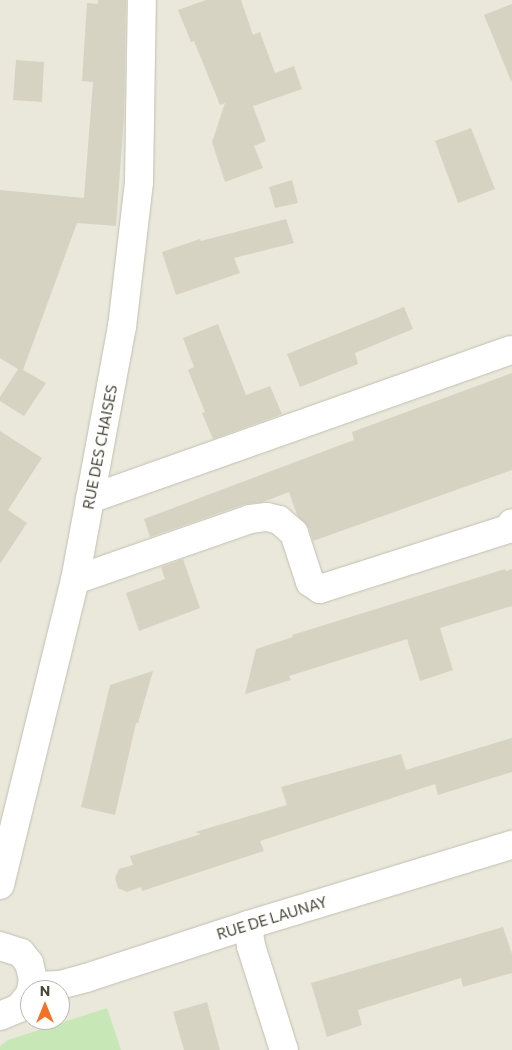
<!DOCTYPE html>
<style>
body{margin:0}
#map{position:relative;width:512px;height:1050px;overflow:hidden;background:#f5f5ec;font-family:Commissioner,sans-serif}
div>[style]{position:absolute}
.residential>*{inset:0;background:#e9e8db}
.green>*{inset:0;background:#c7e7b7}
.building>*{inset:0;background:#d7d3c2}
.roads{filter:drop-shadow(0 0 1px #c1bfaf) drop-shadow(0 0 1px #c1bfaf)}
.minor>*{height:28px;margin:-14px;padding:0 14px;transform-origin:14px;border-radius:14px;background:#fff}
span{translate:-50% -50%;white-space:nowrap;text-align:center;line-height:1.15;-webkit-text-stroke:4px #fff;paint-order:stroke}
.street-label{font-size:15px;color:#4a473a}
.north{position:absolute;left:20px;top:980px;width:50px;height:50px;box-sizing:border-box;background:#fff;border:1px solid #b7b5b0;border-radius:50%;rotate:0deg;font-size:14px;font-weight:700;line-height:20px;text-align:center;color:#4a473a}
.north::after{content:'';display:block;margin:auto;width:18px;height:22px;background:#f27227;clip-path:polygon(50% 0,100% 100%,50% 72%,0 100%)}
</style>
<div id="map">
<div class="residential">
<div style="clip-path:polygon(evenodd,0 0,512px 0,512px 1050px,0 1050px,0 0,30px 990px,60px 990px,60px 1020px,30px 1020px,30px 990px)"></div>
</div>
<div class="green">
<div style="clip-path:polygon(107px 1008px,121px 1050px,0 1050px,0 1046px,8px 1040px)"></div>
</div>
<div class="building">
<div style="clip-path:polygon(98px 0,126px 0,124px 116px,116px 226px,77px 223px,23px 370px,46px 383px,24px 416px,0 401px,0 397px,18px 369px,0 358px,0 190px,84px 198px,93px 82px,82px 81px,87px 3px,98px 4px)"></div>
<div style="clip-path:polygon(206px 0,241px 0,253px 35px,260px 32px,275px 73px,294px 66px,302px 89px,253px 106px,266px 141px,254px 146px,263px 168px,225px 182px,212px 142px,225px 103px,220px 105px,194px 41px,191px 42px,178px 10px)"></div>
<div style="clip-path:polygon(512px 4px,512px 80px,511px 81px,484px 15px)"></div>
<div style="clip-path:polygon(16px 60px,44px 62px,42px 102px,13px 100px)"></div>
<div style="clip-path:polygon(471px 128px,495px 189px,458px 203px,435px 141px)"></div>
<div style="clip-path:polygon(292px 180px,298px 203px,275px 208px,269px 187px)"></div>
<div style="clip-path:polygon(286px 219px,294px 243px,234px 258px,240px 273px,176px 295px,162px 252px,200px 239px,201px 241px)"></div>
<div style="clip-path:polygon(404px 307px,413px 329px,355px 353px,358px 364px,300px 387px,287px 354px)"></div>
<div style="clip-path:polygon(218px 324px,246px 395px,270px 386px,282px 414px,213px 439px,202px 413px,205px 412px,188px 370px,194px 367px,183px 338px)"></div>
<div style="clip-path:polygon(512px 373px,512px 470px,313px 541px,309px 528px,297px 515px,289px 492px,263px 502px,245px 504px,150px 537px,144px 519px,354px 440px,352px 432px)"></div>
<div style="clip-path:polygon(0 431px,42px 458px,8px 510px,27px 523px,0 564px)"></div>
<div style="clip-path:polygon(183px 559px,200px 608px,139px 631px,126px 593px,165px 579px,161px 567px)"></div>
<div style="clip-path:polygon(505px 569px,506px 571px,512px 569px,512px 606px,440px 628px,453px 670px,420px 681px,407px 639px,289px 676px,291px 680px,245px 694px,256px 649px,293px 637px,292px 635px)"></div>
<div style="clip-path:polygon(153px 671px,138px 723px,136px 723px,115px 815px,81px 807px,110px 685px)"></div>
<div style="clip-path:polygon(512px 738px,512px 772px,438px 795px,435px 784px,260px 841px,264px 851px,142px 891px,141px 887px,127px 892px,118px 888px,115px 878px,119px 869px,133px 865px,130px 856px,201px 834px,195px 832px,287px 805px,281px 787px,401px 754px,406px 770px)"></div>
<div style="clip-path:polygon(503px 927px,512px 954px,512px 973px,463px 987px,461px 978px,358px 1010px,362px 1025px,327px 1037px,311px 983px)"></div>
<div style="clip-path:polygon(207px 1002px,220px 1050px,184px 1050px,173px 1012px)"></div>
</div>
<div class="roads">
<div class="minor">
<div style="left:90px;top:499px;width:446px;rotate:-19.5deg"></div>
<div style="left:75px;top:580px;width:185px;rotate:-19.2deg"></div>
<div style="left:250px;top:519px;width:17px;rotate:-7deg"></div>
<div style="left:267px;top:517px;width:12px;rotate:14deg"></div>
<div style="left:279px;top:520px;width:20px;rotate:41deg"></div>
<div style="left:294px;top:533px;width:52px;rotate:71.9deg"></div>
<div style="left:310px;top:582px;width:12px;rotate:35deg"></div>
<div style="left:320px;top:589px;width:197px;rotate:-17.7deg"></div>
<div style="left:508px;top:529px;width:7px;rotate:-56deg"></div>
<div style="left:0;top:885px;width:314px;rotate:-76.2deg"></div>
<div style="left:75px;top:580px;width:257px;rotate:-79.5deg"></div>
<div style="left:122px;top:327px;width:146px;rotate:-83.3deg"></div>
<div style="left:139px;top:182px;width:182px;rotate:-89.1deg"></div>
<div style="left:248px;top:925px;width:21px;rotate:82deg"></div>
<div style="left:251px;top:946px;width:109px;rotate:72.4deg"></div>
<div style="left:0;top:946px;width:22px;rotate:18deg"></div>
<div style="left:21px;top:953px;width:13px;rotate:51deg"></div>
<div style="left:29px;top:963px;width:16px;rotate:76deg"></div>
<div style="left:33px;top:979px;width:11px;rotate:100deg"></div>
<div style="left:32px;top:986px;width:28px;rotate:-2deg"></div>
<div style="left:60px;top:985px;width:27px;rotate:-15deg"></div>
<div style="left:86px;top:978px;width:170px;rotate:-18.1deg"></div>
<div style="left:248px;top:925px;width:276px;rotate:-16.9deg"></div>
<div style="left:0;top:1016px;width:21px;rotate:-23deg"></div>
<div style="left:19px;top:1008px;width:18px;rotate:-52deg"></div>
</div>
</div>
<div class="street-label">
<span style="left:100px;top:447px;rotate:-79deg">RUE DES CHAISES</span>
<span style="left:272px;top:918px;rotate:-17deg">RUE DE LAUNAY</span>
</div>
<div class="north">N</div>
</div>
